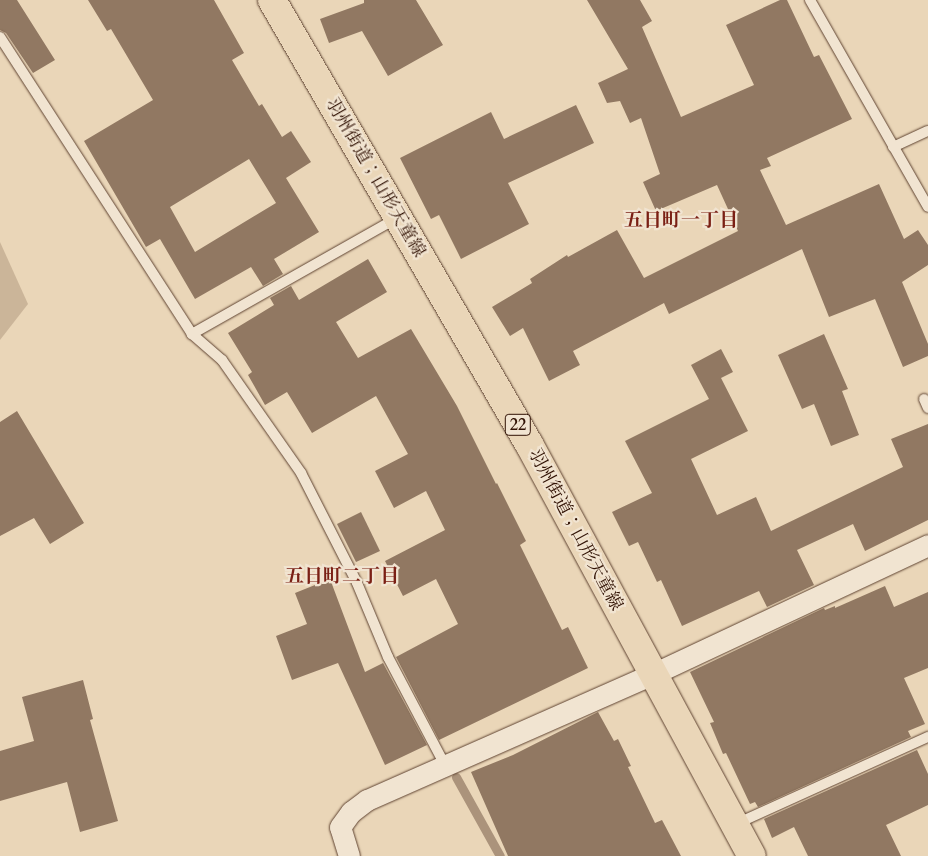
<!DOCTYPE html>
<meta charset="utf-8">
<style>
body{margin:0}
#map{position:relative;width:928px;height:856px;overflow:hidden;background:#ead6b8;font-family:Cardo,"Noto Serif JP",serif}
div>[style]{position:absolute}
.green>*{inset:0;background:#cbb599}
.stream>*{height:9px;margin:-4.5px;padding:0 4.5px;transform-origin:4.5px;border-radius:4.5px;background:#ab937b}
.building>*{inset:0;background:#917862}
.roads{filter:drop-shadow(0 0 1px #5f4331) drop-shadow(0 0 1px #5f4331)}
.lane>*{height:10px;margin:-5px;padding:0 5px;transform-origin:5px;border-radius:5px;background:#f1e4d1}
.street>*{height:21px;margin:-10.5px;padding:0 10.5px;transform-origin:10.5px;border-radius:10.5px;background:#f1e4d1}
.primary>*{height:28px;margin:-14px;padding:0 14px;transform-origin:14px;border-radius:14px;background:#ead6b8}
span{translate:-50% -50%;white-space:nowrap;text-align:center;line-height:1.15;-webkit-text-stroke:4.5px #f1e4d1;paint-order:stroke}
.shield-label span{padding:1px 4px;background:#f1e4d1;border:1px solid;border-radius:4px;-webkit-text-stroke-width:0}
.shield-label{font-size:16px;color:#311204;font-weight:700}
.street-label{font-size:18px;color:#311204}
.neighbourhood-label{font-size:19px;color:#7a1f14;font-weight:700}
</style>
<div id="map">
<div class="green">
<div style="clip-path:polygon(0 242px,28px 304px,0 340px)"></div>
</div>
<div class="stream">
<div style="left:456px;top:777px;width:90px;rotate:60.9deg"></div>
</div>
<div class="building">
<div style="clip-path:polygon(0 0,17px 0,55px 60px,33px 73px,6px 33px,0 30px)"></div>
<div style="clip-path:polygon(evenodd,88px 0,214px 0,244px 53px,232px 60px,259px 106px,262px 104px,282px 137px,291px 131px,311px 162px,286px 178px,319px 232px,274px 259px,283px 274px,263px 286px,251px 267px,195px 299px,160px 239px,146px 247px,84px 141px,153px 100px,111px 29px,107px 31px,88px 0,249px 159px,276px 203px,195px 252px,170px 207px,249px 159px)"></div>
<div style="clip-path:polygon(364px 0,416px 0,443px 45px,388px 76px,362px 31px,329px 43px,320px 19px,364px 3px)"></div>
<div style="clip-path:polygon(587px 0,640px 0,652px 21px,642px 27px,681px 117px,754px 85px,726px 25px,780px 0,787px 0,814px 57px,819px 55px,852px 119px,767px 158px,771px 166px,760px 170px,786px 225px,879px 184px,904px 239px,918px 230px,928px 245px,928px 265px,902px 282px,928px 344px,928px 356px,903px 367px,875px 299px,829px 317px,802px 249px,669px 314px,664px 303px,573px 351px,580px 365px,549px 381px,523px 328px,510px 336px,492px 307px,532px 283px,530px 279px,567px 255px,568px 257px,617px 230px,644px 278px,738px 231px,717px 185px,656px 211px,643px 182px,660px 174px,641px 118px,630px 123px,620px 101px,607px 103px,598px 83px,628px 69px)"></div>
<div style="clip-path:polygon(576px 105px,594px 143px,508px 183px,529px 224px,461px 259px,439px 215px,431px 219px,400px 158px,491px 112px,504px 139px)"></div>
<div style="clip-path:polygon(368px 259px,387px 292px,336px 322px,358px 358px,411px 329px,457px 406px,496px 484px,497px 483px,526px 541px,520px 545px,562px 630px,568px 627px,588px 668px,439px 740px,396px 657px,458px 624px,436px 579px,403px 596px,385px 561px,445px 530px,426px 491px,394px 508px,375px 471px,408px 454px,376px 396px,312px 433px,287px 392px,265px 405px,248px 375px,252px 372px,228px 333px,274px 305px,270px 298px,291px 286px,299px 300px)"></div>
<div style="clip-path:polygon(824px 334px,848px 389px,842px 391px,859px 435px,831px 446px,814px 404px,802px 409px,778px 355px)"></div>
<div style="clip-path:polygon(721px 349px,733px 372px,721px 378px,748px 431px,691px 459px,717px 515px,756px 497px,771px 531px,903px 467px,891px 439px,928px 424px,928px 520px,865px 551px,853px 524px,797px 550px,814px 585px,767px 607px,759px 591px,682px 626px,661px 580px,657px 582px,638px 542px,629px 546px,612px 512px,652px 493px,625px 441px,709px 399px,691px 365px)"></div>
<div style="clip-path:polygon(17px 411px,84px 523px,50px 544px,34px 518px,0 536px,0 422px)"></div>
<div style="clip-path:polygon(361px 512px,380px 551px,356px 562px,337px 524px)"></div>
<div style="clip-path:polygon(330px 579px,365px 672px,383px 663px,427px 745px,385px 765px,338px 663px,292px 680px,276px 636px,307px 624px,295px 593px)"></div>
<div style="clip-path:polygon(885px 586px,894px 607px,928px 592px,928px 668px,904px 678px,925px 724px,908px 731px,911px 737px,758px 807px,755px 802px,750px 804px,726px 753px,723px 754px,710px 723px,714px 722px,690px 672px,824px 608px,825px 610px,835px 606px,835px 608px)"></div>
<div style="clip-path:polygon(83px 680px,93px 719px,90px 720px,118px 821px,80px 832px,67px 782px,0 801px,0 751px,34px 741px,22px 697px)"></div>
<div style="clip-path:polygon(598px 712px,614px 741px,618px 739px,631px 766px,628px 767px,655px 823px,662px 820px,681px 856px,508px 856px,471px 772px,513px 755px)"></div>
<div style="clip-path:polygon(917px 750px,928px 774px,928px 805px,886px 825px,901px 856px,808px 856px,794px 827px,772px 838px,764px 819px)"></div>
</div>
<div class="roads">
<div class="lane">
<div style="left:810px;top:0;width:238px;rotate:60.3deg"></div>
<div style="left:0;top:37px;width:354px;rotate:57.1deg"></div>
<div style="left:893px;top:147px;width:38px;rotate:-25deg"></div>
<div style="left:397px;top:218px;width:236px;rotate:150.5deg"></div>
<div style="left:192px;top:334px;width:40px;rotate:41deg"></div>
<div style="left:222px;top:360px;width:138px;rotate:55deg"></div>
<div style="left:301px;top:473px;width:123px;rotate:63deg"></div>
<div style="left:357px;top:583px;width:80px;rotate:67.3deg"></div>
<div style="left:388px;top:657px;width:122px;rotate:62.2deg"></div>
<div style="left:924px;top:399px;width:10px;rotate:66deg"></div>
<div style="left:736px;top:824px;width:211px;rotate:-24.4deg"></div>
</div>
<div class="street">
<div style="left:349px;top:856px;width:30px;rotate:-107deg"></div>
<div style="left:340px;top:827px;width:19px;rotate:-54deg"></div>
<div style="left:351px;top:812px;width:20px;rotate:-37deg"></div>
<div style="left:367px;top:800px;width:313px;rotate:-23.8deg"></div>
<div style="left:653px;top:674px;width:304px;rotate:-25.1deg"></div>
</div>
<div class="primary">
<div style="left:272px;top:0;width:513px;rotate:59.94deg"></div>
<div style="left:529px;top:444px;width:468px;rotate:61.6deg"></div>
</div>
</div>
<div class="shield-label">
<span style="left:518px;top:425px">22</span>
</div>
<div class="street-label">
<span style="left:375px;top:178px;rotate:60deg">羽州街道；山形天童線</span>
<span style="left:575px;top:530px;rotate:62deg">羽州街道；山形天童線</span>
</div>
<div class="neighbourhood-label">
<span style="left:681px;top:221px">五日町一丁目</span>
<span style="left:342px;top:577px">五日町二丁目</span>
</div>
</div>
